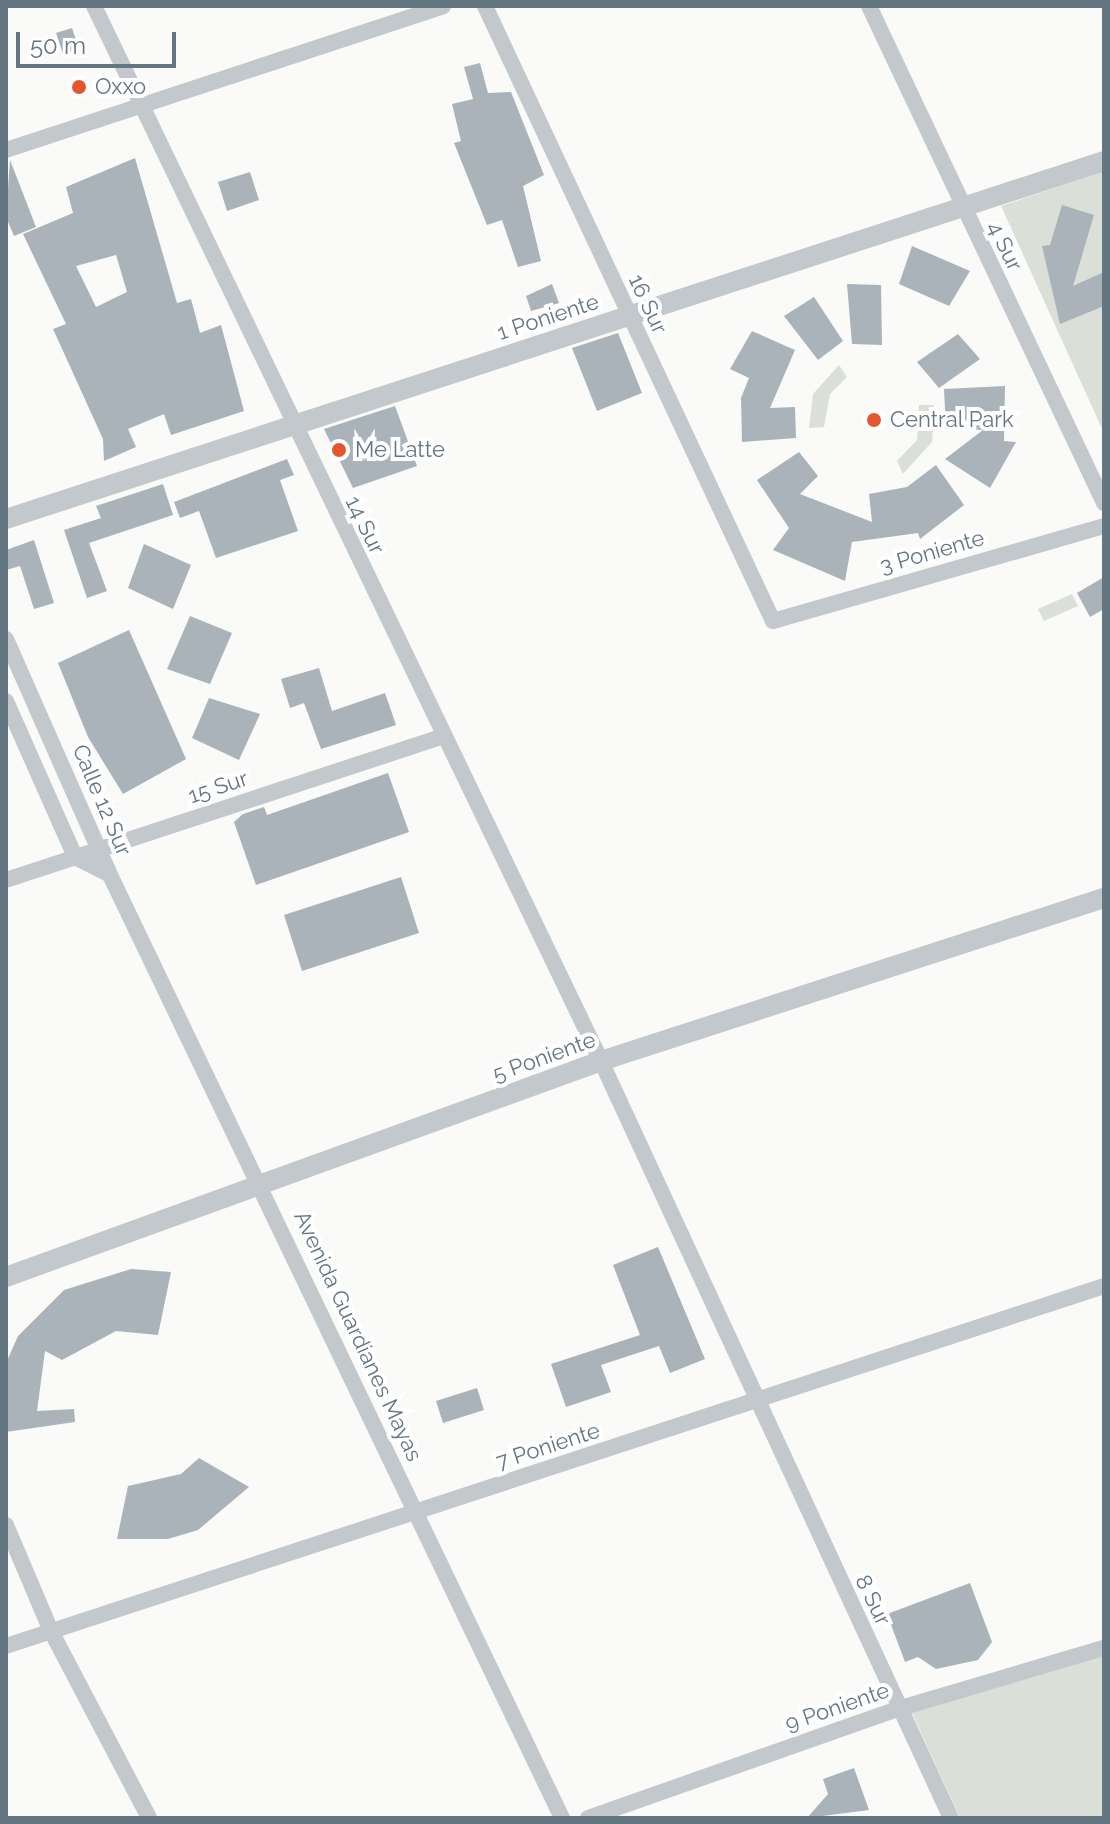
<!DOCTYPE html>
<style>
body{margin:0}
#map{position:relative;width:1110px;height:1824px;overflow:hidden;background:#fafaf8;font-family:Raleway,sans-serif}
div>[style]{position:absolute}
.green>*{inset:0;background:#dadfd7}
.building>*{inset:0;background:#aab3b9}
.minor>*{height:16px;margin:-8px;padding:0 8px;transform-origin:8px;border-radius:8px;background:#c3c8cc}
.tertiary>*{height:20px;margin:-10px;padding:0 10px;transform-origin:10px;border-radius:10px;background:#c3c8cc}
.dots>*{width:22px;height:22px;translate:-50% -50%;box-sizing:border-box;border:4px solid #fff;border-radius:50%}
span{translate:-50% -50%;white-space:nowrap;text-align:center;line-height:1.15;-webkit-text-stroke:8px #fff;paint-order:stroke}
.poi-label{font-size:22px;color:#657683}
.left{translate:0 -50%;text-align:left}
.street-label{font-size:22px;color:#657683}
.frame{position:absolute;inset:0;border:8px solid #657683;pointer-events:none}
.scale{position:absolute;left:16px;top:32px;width:160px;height:36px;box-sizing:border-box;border:4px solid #657683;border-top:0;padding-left:10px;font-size:24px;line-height:28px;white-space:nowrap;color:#657683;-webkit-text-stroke:6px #fff;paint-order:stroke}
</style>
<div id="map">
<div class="green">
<div style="clip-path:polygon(1104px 171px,1104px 433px,1001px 206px)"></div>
<div style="clip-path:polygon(839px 365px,847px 377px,830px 394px,824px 427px,809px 428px,813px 394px)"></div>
<div style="clip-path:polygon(919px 405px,934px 405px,932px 442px,903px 474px,897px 461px,917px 440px)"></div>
<div style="clip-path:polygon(1072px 594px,1078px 606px,1044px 621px,1038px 609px)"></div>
<div style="clip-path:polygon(1104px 1656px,1104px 1818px,960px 1818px,912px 1713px)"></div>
</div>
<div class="building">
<div style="clip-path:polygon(72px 28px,79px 49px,63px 54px,56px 33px)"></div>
<div style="clip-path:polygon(480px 63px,488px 93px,511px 92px,544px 175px,523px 186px,541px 261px,518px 267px,502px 220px,487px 225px,454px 143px,461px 141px,452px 104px,473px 99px,464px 67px)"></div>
<div style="clip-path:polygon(evenodd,135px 158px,177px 303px,191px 299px,200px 333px,221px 325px,244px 411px,171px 435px,164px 414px,128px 429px,136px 447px,104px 461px,103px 439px,53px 329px,66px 324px,23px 234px,73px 213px,66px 187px,135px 158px,116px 255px,127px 292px,96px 307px,76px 266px,116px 255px)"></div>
<div style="clip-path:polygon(10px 160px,36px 227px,14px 236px,6px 217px)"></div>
<div style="clip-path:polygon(250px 172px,259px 200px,227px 211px,218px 182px)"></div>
<div style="clip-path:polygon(1062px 205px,1094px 215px,1073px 286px,1104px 272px,1104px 306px,1060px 324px,1042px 246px,1050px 245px)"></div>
<div style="clip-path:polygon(912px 246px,970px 271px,949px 306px,899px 284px)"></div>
<div style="clip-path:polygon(552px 284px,559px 303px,531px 311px,526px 296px)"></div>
<div style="clip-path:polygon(847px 284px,881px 285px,882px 345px,852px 344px)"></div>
<div style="clip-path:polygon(814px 297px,843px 341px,818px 360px,784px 316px)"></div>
<div style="clip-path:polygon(752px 331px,795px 350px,770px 408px,795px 407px,796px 438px,742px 442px,741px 398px,749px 378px,730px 369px)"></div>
<div style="clip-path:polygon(618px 333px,642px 393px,597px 411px,572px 348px)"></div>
<div style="clip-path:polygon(958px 334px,980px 359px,939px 388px,917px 362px)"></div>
<div style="clip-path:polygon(1005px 386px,1004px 441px,1016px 442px,990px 488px,945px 459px,983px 430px,946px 428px,944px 389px)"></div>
<div style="clip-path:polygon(395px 406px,417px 466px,353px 488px,324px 429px)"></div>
<div style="clip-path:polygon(799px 452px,818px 476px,800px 494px,872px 522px,869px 494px,907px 487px,936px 465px,964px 505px,920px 539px,918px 533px,852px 542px,845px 581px,773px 550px,789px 528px,757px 480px)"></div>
<div style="clip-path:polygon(287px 459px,294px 475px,280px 480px,298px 531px,216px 558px,199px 511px,180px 518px,174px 502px)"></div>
<div style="clip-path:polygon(163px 484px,173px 515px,89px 543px,107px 591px,87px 598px,64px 530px,101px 518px,96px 506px)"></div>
<div style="clip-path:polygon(34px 540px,54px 603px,34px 609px,20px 566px,6px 570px,6px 550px)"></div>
<div style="clip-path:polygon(144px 544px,191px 565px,173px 609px,128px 588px)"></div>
<div style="clip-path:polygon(1104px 577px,1104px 609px,1090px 617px,1077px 593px)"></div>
<div style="clip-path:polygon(190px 616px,232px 633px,210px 684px,167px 669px)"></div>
<div style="clip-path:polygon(129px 630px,186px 759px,123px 794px,88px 737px,58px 663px)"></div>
<div style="clip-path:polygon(319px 668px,332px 711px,385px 693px,396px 725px,321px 749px,304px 703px,290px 708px,281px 679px)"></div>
<div style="clip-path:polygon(209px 698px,260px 714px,239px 760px,192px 738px)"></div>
<div style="clip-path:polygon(388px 773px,409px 832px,256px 885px,234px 822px,243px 814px,264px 807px,267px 815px)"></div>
<div style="clip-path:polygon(401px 877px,419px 933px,302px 971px,284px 915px)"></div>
<div style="clip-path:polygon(658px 1247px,705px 1359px,670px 1373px,659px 1346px,601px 1365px,611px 1392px,566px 1407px,551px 1364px,640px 1335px,613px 1265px)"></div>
<div style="clip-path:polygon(131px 1269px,171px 1272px,158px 1335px,116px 1331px,62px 1360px,45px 1351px,37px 1411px,74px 1409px,75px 1422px,6px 1432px,6px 1363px,18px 1336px,64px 1290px)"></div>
<div style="clip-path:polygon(477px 1388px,484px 1410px,443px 1423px,436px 1401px)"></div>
<div style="clip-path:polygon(199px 1458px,249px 1487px,198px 1530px,168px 1539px,117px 1539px,128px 1486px,181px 1474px)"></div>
<div style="clip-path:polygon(970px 1583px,992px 1642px,978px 1660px,936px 1669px,918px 1657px,905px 1662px,887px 1614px)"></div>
<div style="clip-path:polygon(854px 1768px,869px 1810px,807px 1818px,828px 1794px,823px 1779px)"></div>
</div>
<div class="minor">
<div style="left:94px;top:6px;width:1171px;rotate:64.33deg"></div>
<div style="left:601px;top:1061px;width:834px;rotate:65.19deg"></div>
<div style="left:485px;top:6px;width:679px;rotate:64.91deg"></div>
<div style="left:773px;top:621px;width:344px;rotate:-16deg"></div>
<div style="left:869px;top:6px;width:550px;rotate:64.69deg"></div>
<div style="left:6px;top:150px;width:460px;rotate:-18.2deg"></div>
<div style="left:6px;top:639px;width:258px;rotate:66.2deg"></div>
<div style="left:110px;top:875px;width:1046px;rotate:64.39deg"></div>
<div style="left:6px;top:701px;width:171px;rotate:66.1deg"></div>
<div style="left:75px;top:857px;width:39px;rotate:27deg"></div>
<div style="left:6px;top:880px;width:461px;rotate:-18.2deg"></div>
<div style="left:6px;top:1525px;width:115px;rotate:67deg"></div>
<div style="left:51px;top:1631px;width:211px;rotate:62.3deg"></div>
<div style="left:6px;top:1646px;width:1156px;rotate:-18.15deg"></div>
<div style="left:588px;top:1818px;width:332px;rotate:-19.4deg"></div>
<div style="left:901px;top:1708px;width:212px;rotate:-16.5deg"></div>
</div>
<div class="tertiary">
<div style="left:6px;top:519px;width:1155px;rotate:-18.06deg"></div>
<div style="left:6px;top:1277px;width:633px;rotate:-19.95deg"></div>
<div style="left:601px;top:1061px;width:529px;rotate:-17.96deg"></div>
</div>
<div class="dots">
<div style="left:79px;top:87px;background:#e4572e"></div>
<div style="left:874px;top:420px;background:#e4572e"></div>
<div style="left:339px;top:450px;background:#e4572e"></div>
</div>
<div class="poi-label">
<span class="left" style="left:95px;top:87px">Oxxo</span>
<span class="left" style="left:890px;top:420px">Central Park</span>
<span class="left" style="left:355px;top:450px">Me Latte</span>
</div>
<div class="street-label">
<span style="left:1005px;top:246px;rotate:64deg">4 Sur</span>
<span style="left:648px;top:304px;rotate:65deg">16 Sur</span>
<span style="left:548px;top:317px;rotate:-18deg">1 Poniente</span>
<span style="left:365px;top:525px;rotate:64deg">14 Sur</span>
<span style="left:932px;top:552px;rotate:-16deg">3 Poniente</span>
<span style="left:218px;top:787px;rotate:-18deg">15 Sur</span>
<span style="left:102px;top:800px;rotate:67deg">Calle 12 Sur</span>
<span style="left:544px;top:1057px;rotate:-20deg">5 Poniente</span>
<span style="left:358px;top:1336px;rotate:65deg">Avenida Guardianes Mayas</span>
<span style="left:548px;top:1446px;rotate:-18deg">7 Poniente</span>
<span style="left:873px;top:1600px;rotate:64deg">8 Sur</span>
<span style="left:837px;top:1707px;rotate:-19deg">9 Poniente</span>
</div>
<div class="frame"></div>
<div class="scale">50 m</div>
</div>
